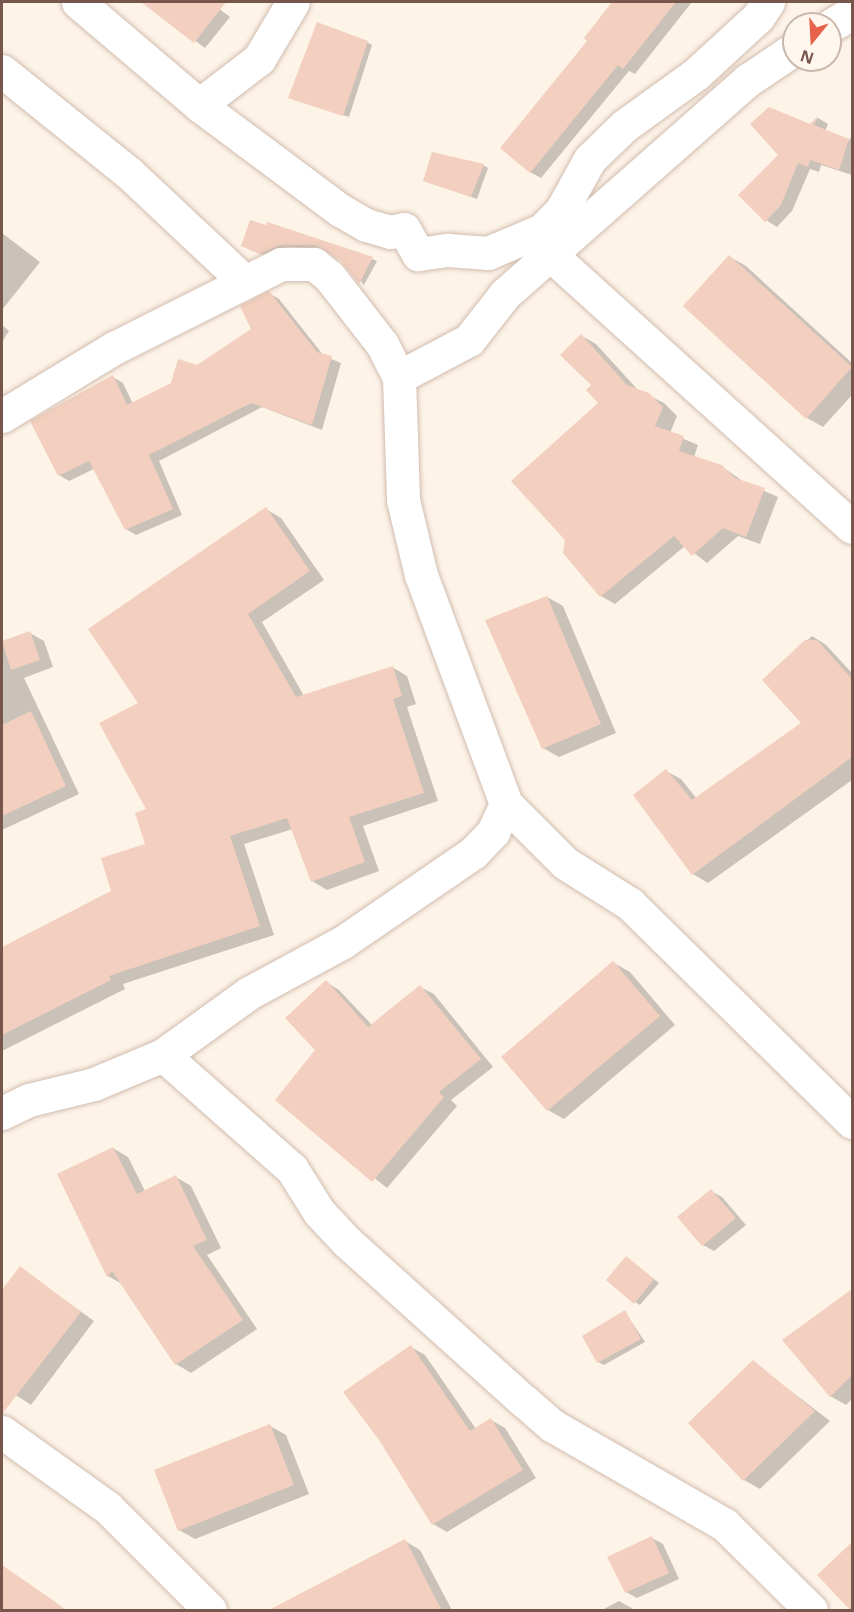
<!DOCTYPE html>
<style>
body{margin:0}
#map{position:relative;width:854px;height:1612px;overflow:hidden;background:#fdf3e7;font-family:"Open Sans",sans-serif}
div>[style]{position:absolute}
.shadow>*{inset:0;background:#0003}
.building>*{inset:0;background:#f2cfbe}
.roads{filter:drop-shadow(0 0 2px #d1bcaf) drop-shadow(0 0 2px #d1bcaf)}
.minor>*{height:33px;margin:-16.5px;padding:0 16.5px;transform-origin:16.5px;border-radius:16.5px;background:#fff}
span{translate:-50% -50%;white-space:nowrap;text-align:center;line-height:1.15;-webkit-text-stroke:6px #fff7ed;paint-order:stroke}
.frame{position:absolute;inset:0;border:3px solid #77574b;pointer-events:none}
.north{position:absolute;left:782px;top:12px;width:60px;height:60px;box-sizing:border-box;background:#fff7ed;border:2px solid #c9b7ac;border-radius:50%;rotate:198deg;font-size:16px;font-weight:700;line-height:24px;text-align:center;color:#77574b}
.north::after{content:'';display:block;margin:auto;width:21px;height:27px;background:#e7634b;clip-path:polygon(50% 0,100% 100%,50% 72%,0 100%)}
</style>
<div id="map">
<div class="shadow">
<div style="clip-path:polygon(143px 2px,210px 2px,230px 17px,205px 48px)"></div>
<div style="clip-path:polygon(614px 2px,692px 2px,635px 74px,629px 71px,541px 178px,530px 172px,589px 41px,586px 38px)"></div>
<div style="clip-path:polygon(367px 42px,372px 45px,349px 117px,295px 100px)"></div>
<div style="clip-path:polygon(818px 118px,828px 124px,825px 131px,848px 141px,852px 136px,852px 175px,821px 165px,819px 172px,810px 169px,792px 211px,777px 227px,766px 220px,810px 125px)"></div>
<div style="clip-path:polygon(483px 165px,488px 168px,477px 199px,430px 183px)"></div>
<div style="clip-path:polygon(251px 222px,372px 259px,377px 261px,364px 285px,342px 260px,321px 248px,286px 247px,266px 256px,248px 249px)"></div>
<div style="clip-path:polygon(2px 233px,40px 262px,2px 310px)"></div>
<div style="clip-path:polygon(730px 257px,746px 266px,852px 363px,852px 395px,823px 427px,807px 418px,685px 306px)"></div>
<div style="clip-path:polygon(269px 293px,279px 299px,324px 356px,341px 363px,322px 430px,262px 407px,159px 461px,182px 515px,136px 535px,126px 529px,94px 469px,69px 481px,59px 475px,113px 377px,123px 383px,133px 404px,172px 384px,253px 330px)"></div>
<div style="clip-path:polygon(2px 325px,9px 331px,2px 342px)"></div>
<div style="clip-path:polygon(582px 336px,596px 344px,638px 390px,664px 403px,677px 416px,670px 433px,698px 445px,694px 457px,721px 466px,744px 482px,778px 497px,760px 544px,738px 536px,707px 563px,685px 546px,615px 604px,601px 596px,600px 403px)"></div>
<div style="clip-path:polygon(266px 509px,281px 518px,324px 580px,262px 622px,304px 696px,392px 667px,407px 676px,416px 704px,407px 707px,438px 801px,363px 826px,379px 871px,327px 890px,312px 881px,293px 829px,244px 844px,274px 935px,123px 984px,125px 989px,2px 1051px,2px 949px,113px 892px,147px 845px,149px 810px,140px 703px)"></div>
<div style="clip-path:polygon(547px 597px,563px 606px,616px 733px,559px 757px,543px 748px)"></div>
<div style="clip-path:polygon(30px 633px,44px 641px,53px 667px,24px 678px,79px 794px,2px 830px,2px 643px)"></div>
<div style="clip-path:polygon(812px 636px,826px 645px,852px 673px,852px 704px,841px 733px,852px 723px,852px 780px,708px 883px,693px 874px,635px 795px,666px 771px,681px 779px,697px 799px,803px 723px,764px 680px)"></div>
<div style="clip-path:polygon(614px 963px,630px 972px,675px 1025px,564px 1119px,548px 1110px,503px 1057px)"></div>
<div style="clip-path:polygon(326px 982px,339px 990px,372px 1025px,420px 987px,434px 994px,493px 1067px,451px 1100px,457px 1106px,387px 1188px,277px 1100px,317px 1050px)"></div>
<div style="clip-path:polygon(113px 1148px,128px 1157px,145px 1191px,176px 1177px,191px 1186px,221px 1248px,207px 1255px,257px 1329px,191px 1373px,176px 1364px,122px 1284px,108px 1276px,59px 1174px)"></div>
<div style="clip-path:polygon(711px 1191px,722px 1197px,746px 1225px,714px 1251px,703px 1245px)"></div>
<div style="clip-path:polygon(631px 1261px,659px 1283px,640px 1305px,635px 1302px)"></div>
<div style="clip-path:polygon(20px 1268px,94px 1321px,31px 1405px,2px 1386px,2px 1293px)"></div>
<div style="clip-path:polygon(852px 1291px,852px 1399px,846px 1405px,830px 1396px,784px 1341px)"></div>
<div style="clip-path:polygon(625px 1312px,645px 1342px,604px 1365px,598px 1362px)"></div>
<div style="clip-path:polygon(411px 1347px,425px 1355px,476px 1429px,491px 1420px,505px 1428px,536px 1478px,447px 1532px,433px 1524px)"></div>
<div style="clip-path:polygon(753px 1362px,830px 1421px,760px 1489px,744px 1480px)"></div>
<div style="clip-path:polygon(270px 1426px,286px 1435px,309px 1494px,195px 1539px,179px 1530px)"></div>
<div style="clip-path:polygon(652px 1538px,663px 1544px,679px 1579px,637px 1598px,626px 1592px)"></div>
<div style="clip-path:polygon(405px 1541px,420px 1550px,452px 1610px,270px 1610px)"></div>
<div style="clip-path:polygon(852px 1544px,852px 1610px,820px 1575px)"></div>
<div style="clip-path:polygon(2px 1566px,55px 1602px,49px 1610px,2px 1610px)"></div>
<div style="clip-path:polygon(619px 1601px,635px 1610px,602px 1610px)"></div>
</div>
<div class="building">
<div style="clip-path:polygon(141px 2px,226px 2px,194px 43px)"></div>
<div style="clip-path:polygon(612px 2px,676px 2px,623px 69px,618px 65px,530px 173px,500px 148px,587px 41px,584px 38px)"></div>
<div style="clip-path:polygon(317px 22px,368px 41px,343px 116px,288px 98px)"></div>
<div style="clip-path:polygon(769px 107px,810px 124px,818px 116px,814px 125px,849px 139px,839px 170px,810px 160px,808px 167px,798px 163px,781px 205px,765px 222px,738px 195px,778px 155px,750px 124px)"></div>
<div style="clip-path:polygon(432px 152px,484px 164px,471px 197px,423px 181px)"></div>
<div style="clip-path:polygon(250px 220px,266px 225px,267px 222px,373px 257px,359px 284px,341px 261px,315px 245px,280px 245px,260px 254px,241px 246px)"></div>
<div style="clip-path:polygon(729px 255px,852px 367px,806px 419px,683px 306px)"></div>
<div style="clip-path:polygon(269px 291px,317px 352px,332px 356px,312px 425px,251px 403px,149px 455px,173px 509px,125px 530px,89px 461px,58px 476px,30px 421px,113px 375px,127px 405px,171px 383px,178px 359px,197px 365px,251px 329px,240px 306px)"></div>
<div style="clip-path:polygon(581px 334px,627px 385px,649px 393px,663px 407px,655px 426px,684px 436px,679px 451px,722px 465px,735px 478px,765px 488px,746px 537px,723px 528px,692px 556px,674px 536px,600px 597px,563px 553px,565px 540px,511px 481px,598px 403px,586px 390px,591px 385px,560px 355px)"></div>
<div style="clip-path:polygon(266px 507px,310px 571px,248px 614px,296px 697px,393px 666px,402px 696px,393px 699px,424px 793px,349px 817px,365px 862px,311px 882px,287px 818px,230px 836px,260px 926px,109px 976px,111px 980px,2px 1035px,2px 947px,111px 891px,101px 858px,145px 844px,135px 813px,146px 809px,99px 723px,138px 703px,88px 629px)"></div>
<div style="clip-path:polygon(547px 596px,601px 724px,542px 749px,485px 620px)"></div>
<div style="clip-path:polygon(30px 631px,40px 660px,11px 670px,2px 641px)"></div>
<div style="clip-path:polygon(805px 640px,817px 640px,852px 679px,852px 757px,692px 875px,633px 795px,666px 769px,692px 800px,801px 723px,762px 680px)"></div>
<div style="clip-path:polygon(31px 711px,66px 786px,2px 816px,2px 725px)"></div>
<div style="clip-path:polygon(613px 961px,660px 1016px,547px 1111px,501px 1057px)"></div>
<div style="clip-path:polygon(326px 980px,368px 1027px,420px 985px,481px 1059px,439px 1092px,444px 1097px,372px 1182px,275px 1100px,315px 1050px,285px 1018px)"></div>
<div style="clip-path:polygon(113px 1147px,137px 1194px,176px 1175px,207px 1240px,193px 1246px,243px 1320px,175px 1365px,112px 1271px,107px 1277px,57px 1174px)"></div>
<div style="clip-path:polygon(711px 1189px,736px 1218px,702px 1246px,677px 1217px)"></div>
<div style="clip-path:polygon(626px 1256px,654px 1279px,634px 1304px,606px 1280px)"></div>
<div style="clip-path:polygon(20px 1266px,81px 1312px,2px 1414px,2px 1290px)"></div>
<div style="clip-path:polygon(852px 1289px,852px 1375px,830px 1397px,782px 1340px)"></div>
<div style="clip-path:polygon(625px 1310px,641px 1339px,597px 1363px,582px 1336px)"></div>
<div style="clip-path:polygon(411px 1345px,470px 1431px,491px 1418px,523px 1470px,432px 1525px,379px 1440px,343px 1392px)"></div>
<div style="clip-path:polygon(753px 1360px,815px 1411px,743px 1481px,688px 1423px)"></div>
<div style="clip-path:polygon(270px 1424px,294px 1485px,178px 1531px,154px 1470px)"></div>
<div style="clip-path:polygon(652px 1536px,669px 1573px,625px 1593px,607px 1557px)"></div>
<div style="clip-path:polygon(405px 1539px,442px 1611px,267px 1611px)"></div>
<div style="clip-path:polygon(852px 1542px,852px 1611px,851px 1611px,817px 1575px)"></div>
<div style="clip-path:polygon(2px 1565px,68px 1611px,2px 1611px)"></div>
</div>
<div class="roads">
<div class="minor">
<div style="left:78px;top:2px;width:159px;rotate:40.4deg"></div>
<div style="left:199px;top:105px;width:176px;rotate:36.7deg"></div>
<div style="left:340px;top:210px;width:30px;rotate:30deg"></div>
<div style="left:366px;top:225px;width:25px;rotate:16deg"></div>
<div style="left:390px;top:232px;width:14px;rotate:-12deg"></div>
<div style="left:404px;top:229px;width:29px;rotate:61deg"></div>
<div style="left:418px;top:254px;width:30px;rotate:-8deg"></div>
<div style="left:448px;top:250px;width:40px;rotate:4.3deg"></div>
<div style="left:488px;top:253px;width:59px;rotate:-23.1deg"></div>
<div style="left:542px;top:230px;width:27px;rotate:-45deg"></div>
<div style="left:561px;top:211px;width:60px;rotate:-60.9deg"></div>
<div style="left:590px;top:159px;width:47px;rotate:-44.1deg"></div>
<div style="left:624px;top:126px;width:89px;rotate:-35.8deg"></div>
<div style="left:696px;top:74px;width:84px;rotate:-42.6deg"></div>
<div style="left:758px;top:17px;width:18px;rotate:-56deg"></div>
<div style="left:830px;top:26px;width:26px;rotate:-31deg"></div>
<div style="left:2px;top:71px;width:163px;rotate:38.8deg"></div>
<div style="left:129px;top:173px;width:158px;rotate:43.2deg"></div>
<div style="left:199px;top:105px;width:76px;rotate:-37.5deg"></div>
<div style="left:259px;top:59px;width:66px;rotate:-59.2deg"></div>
<div style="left:552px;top:256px;width:404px;rotate:42.1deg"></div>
<div style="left:399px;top:377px;width:79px;rotate:-27.9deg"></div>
<div style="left:469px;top:340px;width:58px;rotate:-52deg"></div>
<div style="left:505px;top:294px;width:324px;rotate:-41.4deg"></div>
<div style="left:748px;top:80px;width:55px;rotate:-34deg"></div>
<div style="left:2px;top:416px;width:131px;rotate:-31.3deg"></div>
<div style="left:114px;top:348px;width:187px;rotate:-26.7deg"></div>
<div style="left:281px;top:264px;width:33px"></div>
<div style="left:314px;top:264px;width:19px;rotate:39deg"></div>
<div style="left:329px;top:276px;width:86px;rotate:52.1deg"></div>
<div style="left:382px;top:344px;width:37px;rotate:63deg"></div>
<div style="left:399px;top:377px;width:123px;rotate:88.1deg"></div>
<div style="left:403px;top:500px;width:77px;rotate:76.5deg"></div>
<div style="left:421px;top:575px;width:244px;rotate:69.6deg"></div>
<div style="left:506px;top:804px;width:83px;rotate:45deg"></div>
<div style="left:565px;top:863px;width:77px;rotate:32.2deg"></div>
<div style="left:630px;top:904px;width:311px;rotate:44.5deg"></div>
<div style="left:163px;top:1055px;width:172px;rotate:41.5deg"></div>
<div style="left:292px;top:1169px;width:51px;rotate:57.9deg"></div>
<div style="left:319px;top:1212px;width:40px;rotate:47deg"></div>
<div style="left:346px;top:1241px;width:239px;rotate:42deg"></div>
<div style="left:524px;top:1401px;width:38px;rotate:41deg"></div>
<div style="left:553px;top:1426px;width:198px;rotate:29.9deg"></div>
<div style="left:725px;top:1525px;width:121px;rotate:44.7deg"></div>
<div style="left:2px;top:1113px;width:30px;rotate:-26deg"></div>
<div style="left:29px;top:1100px;width:67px;rotate:-13.8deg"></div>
<div style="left:94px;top:1084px;width:75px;rotate:-22.8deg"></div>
<div style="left:163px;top:1055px;width:106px;rotate:-35.8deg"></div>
<div style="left:249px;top:993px;width:107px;rotate:-28.5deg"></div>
<div style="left:343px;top:942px;width:158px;rotate:-34.4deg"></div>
<div style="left:473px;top:853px;width:29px;rotate:-46deg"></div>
<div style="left:493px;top:832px;width:31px;rotate:-65deg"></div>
<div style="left:2px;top:1432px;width:130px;rotate:35.6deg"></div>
<div style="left:108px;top:1508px;width:144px;rotate:45deg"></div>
</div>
</div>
<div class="frame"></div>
<div class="north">N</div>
</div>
